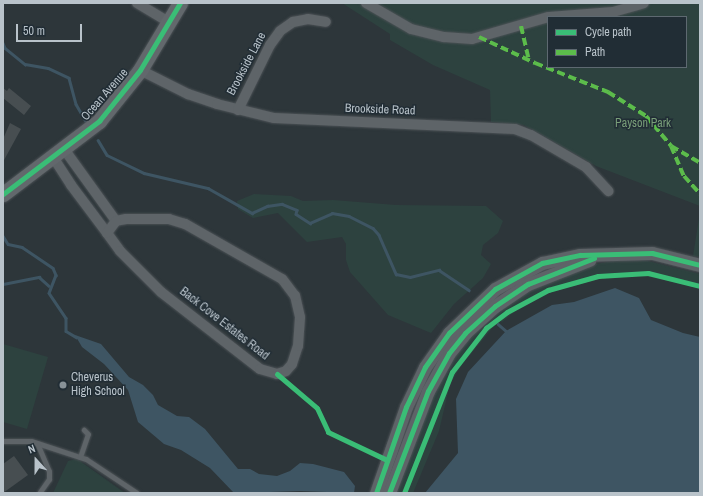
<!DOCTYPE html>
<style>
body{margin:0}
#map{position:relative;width:703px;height:496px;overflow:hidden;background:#2d363a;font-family:"Archivo Narrow",sans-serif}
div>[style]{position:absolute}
.green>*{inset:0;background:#2d423f}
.water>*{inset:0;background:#3e5563}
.stream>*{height:2.5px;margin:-1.25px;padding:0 1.25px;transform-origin:1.25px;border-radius:1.25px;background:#3e5563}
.building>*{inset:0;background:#474e51}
.path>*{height:1.5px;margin-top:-0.75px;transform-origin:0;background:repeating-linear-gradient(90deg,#61686c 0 3px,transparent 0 6px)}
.roads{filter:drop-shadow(0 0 1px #4b5155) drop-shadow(0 0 1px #4b5155)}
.service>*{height:5px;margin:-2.5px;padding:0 2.5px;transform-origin:2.5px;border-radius:2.5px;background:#5e6468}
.minor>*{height:10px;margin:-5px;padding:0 5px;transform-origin:5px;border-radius:5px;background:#5e6468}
.tertiary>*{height:13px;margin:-6.5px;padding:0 6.5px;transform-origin:6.5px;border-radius:6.5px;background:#5e6468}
.secondary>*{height:15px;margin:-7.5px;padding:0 7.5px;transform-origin:7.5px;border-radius:7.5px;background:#62686c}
.quiet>*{height:4px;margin-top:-2px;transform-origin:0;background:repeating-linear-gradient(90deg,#5cbc4b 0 8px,transparent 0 12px)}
.cycleway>*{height:5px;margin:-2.5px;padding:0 2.5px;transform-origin:2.5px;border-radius:2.5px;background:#3abd76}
.dots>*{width:11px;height:11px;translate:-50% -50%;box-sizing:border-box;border:2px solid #212d35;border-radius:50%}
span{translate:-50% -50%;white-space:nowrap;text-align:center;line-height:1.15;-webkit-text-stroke:3px #212d35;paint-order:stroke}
.street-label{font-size:12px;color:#b9c3ca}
.park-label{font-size:12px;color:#799e79}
.poi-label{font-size:12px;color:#b9c3ca}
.left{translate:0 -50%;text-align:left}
.frame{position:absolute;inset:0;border:4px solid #b9c3ca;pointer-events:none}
.legend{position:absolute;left:547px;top:16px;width:140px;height:52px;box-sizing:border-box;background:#212d35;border:1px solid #5e6971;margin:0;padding:5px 7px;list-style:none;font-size:12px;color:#b9c3ca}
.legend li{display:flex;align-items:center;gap:8px;height:20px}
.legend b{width:20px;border:1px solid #5e6971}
.north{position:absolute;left:16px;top:440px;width:40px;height:40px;-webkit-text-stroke:3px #212d35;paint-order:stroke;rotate:339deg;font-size:11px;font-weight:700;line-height:16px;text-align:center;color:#b9c3ca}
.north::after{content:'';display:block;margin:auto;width:14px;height:18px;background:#b9c3ca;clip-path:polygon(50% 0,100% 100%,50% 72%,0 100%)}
.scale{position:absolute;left:16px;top:24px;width:66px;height:18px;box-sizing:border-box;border:2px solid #b9c3ca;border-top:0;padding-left:5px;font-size:12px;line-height:14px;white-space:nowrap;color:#b9c3ca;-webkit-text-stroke:3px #212d35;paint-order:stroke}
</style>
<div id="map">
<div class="green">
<div style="clip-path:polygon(evenodd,342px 3px,700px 3px,700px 206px,596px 166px,524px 125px,491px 122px,490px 90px,433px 65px,390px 40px,390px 34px,342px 3px,548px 17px,686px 17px,686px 67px,548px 67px,548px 17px)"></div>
<div style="clip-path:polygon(254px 194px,291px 196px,303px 201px,333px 200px,396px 205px,486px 206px,503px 221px,498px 233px,483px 245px,481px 255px,491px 264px,483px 278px,454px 304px,431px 333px,388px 315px,350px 272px,346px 260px,346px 244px,342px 237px,307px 242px,278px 213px,253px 218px,238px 209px,237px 201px)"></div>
<div style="clip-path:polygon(700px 212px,700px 257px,693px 256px)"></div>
<div style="clip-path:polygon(624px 259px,648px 261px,700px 274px,700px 287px,670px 279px,637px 276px,598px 279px,549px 293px,524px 304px,502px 322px,499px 320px,461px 366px,450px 384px,439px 431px,413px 493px,391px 493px,440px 370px,492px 309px,574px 268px)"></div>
<div style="clip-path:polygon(3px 344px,48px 357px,27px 429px,3px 422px)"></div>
<div style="clip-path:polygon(77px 459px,125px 493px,53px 493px,68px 461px)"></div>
</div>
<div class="water">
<div style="clip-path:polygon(615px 288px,639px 298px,651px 320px,683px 333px,700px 337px,700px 493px,425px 493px,458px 453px,456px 399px,468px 372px,506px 331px,552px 305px,574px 302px)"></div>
<div style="clip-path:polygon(75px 335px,101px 344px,129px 377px,143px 385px,153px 395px,158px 405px,177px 416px,189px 417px,205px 429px,238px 469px,250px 469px,259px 474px,277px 476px,290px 471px,300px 463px,313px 464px,344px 472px,355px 486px,354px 493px,300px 491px,234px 493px,210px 468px,181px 450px,164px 444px,138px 422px,128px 390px,104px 364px,82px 347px)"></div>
</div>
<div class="stream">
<div style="left:3px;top:43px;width:5px;rotate:68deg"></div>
<div style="left:5px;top:48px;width:26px;rotate:39deg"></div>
<div style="left:25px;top:64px;width:23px;rotate:10deg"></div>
<div style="left:48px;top:68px;width:23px;rotate:25deg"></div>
<div style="left:69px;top:78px;width:27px;rotate:75deg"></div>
<div style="left:76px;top:104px;width:20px;rotate:60deg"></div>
<div style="left:98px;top:140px;width:17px;rotate:59deg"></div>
<div style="left:107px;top:155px;width:41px;rotate:25.9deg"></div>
<div style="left:144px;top:173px;width:66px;rotate:13.2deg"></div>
<div style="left:208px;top:188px;width:51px;rotate:29.6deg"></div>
<div style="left:252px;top:213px;width:17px;rotate:-25deg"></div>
<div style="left:267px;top:206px;width:15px;rotate:-8deg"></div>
<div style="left:282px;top:204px;width:16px;rotate:22deg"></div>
<div style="left:297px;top:210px;width:4px;rotate:104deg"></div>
<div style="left:296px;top:214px;width:17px;rotate:33deg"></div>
<div style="left:310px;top:223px;width:24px;rotate:-24deg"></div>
<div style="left:332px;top:213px;width:17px;rotate:10deg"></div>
<div style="left:349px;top:216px;width:27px;rotate:27deg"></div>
<div style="left:373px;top:228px;width:9px;rotate:49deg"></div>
<div style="left:379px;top:235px;width:43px;rotate:66.4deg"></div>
<div style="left:396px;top:274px;width:14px;rotate:12deg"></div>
<div style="left:410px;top:277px;width:30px;rotate:-14deg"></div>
<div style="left:439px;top:270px;width:36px;rotate:34deg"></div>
<div style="left:3px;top:236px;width:9px;rotate:58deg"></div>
<div style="left:8px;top:244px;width:14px;rotate:12deg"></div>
<div style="left:22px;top:247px;width:37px;rotate:34deg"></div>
<div style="left:53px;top:268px;width:8px;rotate:67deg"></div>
<div style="left:56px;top:275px;width:19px;rotate:111deg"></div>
<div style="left:49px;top:293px;width:30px;rotate:56deg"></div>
<div style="left:66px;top:318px;width:13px;rotate:90deg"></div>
<div style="left:66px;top:331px;width:12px;rotate:31deg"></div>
<div style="left:3px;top:284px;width:37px;rotate:-11deg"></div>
<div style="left:39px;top:277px;width:13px;rotate:42deg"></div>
<div style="left:498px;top:324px;width:11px;rotate:41deg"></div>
</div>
<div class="building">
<div style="clip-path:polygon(3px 88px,7px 91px,9px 88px,31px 106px,24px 115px,3px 98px)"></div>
<div style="clip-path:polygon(10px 123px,21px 129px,3px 162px,3px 139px)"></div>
<div style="clip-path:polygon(14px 456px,28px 475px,3px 493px,3px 464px)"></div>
</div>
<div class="path">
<div style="left:285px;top:381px;width:42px;rotate:40.2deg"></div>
<div style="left:317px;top:408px;width:26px;rotate:65deg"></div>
<div style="left:328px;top:432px;width:55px;rotate:25.6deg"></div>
</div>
<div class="roads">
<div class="service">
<div style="left:3px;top:441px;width:28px"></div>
<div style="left:31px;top:441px;width:58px;rotate:18.1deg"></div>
<div style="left:86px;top:459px;width:61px;rotate:33.7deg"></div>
<div style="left:37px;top:443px;width:30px;rotate:67deg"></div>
<div style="left:49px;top:471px;width:8px;rotate:90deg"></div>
<div style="left:49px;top:479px;width:16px;rotate:125deg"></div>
<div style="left:80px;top:457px;width:24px;rotate:-71deg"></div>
<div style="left:88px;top:434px;width:6px;rotate:-135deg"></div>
</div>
<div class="minor">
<div style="left:137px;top:3px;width:37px;rotate:31deg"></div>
<div style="left:366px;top:3px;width:52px;rotate:30deg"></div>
<div style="left:411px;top:29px;width:34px;rotate:14deg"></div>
<div style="left:444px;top:37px;width:28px;rotate:4deg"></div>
<div style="left:472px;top:39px;width:79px;rotate:-16.1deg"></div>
<div style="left:549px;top:17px;width:64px;rotate:-4.5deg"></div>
<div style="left:613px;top:12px;width:32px;rotate:-16deg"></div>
<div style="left:140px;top:70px;width:54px;rotate:26.6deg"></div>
<div style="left:188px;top:94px;width:31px;rotate:19deg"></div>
<div style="left:217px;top:104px;width:59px;rotate:13.8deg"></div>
<div style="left:274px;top:118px;width:241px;rotate:2.6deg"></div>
<div style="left:515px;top:129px;width:17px;rotate:21deg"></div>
<div style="left:531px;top:135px;width:64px;rotate:30.2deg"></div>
<div style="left:586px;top:167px;width:33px;rotate:47deg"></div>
<div style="left:238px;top:110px;width:72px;rotate:-63.8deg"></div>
<div style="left:270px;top:45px;width:17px;rotate:-54deg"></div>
<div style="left:280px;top:31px;width:16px;rotate:-35deg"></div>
<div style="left:293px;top:22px;width:15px;rotate:-11deg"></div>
<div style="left:308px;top:19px;width:18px;rotate:9deg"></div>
<div style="left:64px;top:149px;width:89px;rotate:54.2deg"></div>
<div style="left:53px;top:157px;width:33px;rotate:57deg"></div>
<div style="left:71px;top:185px;width:60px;rotate:53.1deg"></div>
<div style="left:107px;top:233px;width:22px;rotate:54deg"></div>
<div style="left:120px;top:251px;width:58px;rotate:45deg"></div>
<div style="left:161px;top:292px;width:125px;rotate:37.9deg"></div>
<div style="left:260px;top:369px;width:18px;rotate:16deg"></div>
<div style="left:277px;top:374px;width:9px;rotate:-18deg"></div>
<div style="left:286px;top:371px;width:9px;rotate:-49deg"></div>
<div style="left:292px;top:364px;width:19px;rotate:-72deg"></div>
<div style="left:298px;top:346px;width:29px;rotate:-86deg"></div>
<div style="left:300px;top:317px;width:22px;rotate:-103deg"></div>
<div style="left:295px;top:296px;width:21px;rotate:-127deg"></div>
<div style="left:282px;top:279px;width:112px;rotate:-150.4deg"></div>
<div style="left:185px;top:224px;width:17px;rotate:-163deg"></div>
<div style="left:169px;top:219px;width:43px;rotate:180deg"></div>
<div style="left:126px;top:219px;width:10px;rotate:169deg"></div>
<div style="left:116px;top:221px;width:15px;rotate:127deg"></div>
</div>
<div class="tertiary">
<div style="left:376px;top:493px;width:91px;rotate:-70.8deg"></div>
<div style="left:406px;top:407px;width:44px;rotate:-64.6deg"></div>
<div style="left:425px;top:367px;width:42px;rotate:-54.8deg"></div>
<div style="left:449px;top:333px;width:64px;rotate:-43.7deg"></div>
<div style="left:495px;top:289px;width:54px;rotate:-29deg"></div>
<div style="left:542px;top:263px;width:39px;rotate:-12deg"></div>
<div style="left:580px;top:255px;width:72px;rotate:-1.6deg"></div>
<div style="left:652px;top:253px;width:49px;rotate:14deg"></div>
<div style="left:389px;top:493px;width:109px;rotate:-69.1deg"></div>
<div style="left:428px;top:391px;width:43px;rotate:-61.1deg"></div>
<div style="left:449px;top:353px;width:26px;rotate:-51deg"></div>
<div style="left:465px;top:333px;width:40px;rotate:-42deg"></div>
<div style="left:495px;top:306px;width:40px;rotate:-34deg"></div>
<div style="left:528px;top:284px;width:66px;rotate:-21.5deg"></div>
</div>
<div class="secondary">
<div style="left:3px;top:194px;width:121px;rotate:-37.2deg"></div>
<div style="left:99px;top:121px;width:65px;rotate:-51.2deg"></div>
<div style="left:140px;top:70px;width:78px;rotate:-59.2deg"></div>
</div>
</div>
<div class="quiet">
<div style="left:521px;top:26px;width:35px;rotate:77deg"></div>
<div style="left:479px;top:37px;width:62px;rotate:24.9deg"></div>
<div style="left:535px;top:63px;width:79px;rotate:21.7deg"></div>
<div style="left:608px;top:92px;width:45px;rotate:32.3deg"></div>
<div style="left:646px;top:116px;width:39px;rotate:50deg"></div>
<div style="left:671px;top:146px;width:34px;rotate:30deg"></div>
<div style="left:671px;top:146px;width:33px;rotate:67deg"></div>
<div style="left:684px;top:176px;width:24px;rotate:48deg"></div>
</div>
<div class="cycleway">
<div style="left:3px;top:194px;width:121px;rotate:-37.2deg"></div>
<div style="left:99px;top:121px;width:65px;rotate:-51.2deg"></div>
<div style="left:140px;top:70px;width:78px;rotate:-59.2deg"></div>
<div style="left:277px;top:374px;width:52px;rotate:40.4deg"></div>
<div style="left:317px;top:408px;width:26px;rotate:65deg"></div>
<div style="left:328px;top:432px;width:65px;rotate:25.4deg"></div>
<div style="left:376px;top:493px;width:91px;rotate:-70.8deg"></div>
<div style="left:406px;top:407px;width:44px;rotate:-64.6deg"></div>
<div style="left:425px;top:367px;width:42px;rotate:-54.8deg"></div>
<div style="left:449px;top:333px;width:64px;rotate:-43.7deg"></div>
<div style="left:495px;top:289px;width:54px;rotate:-29deg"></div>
<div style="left:542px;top:263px;width:39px;rotate:-12deg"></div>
<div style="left:580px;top:255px;width:72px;rotate:-1.6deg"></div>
<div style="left:652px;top:253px;width:49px;rotate:14deg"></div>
<div style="left:389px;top:493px;width:109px;rotate:-69.1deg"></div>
<div style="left:428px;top:391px;width:43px;rotate:-61.1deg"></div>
<div style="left:449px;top:353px;width:26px;rotate:-51deg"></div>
<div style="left:465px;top:333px;width:40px;rotate:-42deg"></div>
<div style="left:495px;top:306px;width:40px;rotate:-34deg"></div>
<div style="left:528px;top:284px;width:71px;rotate:-21.5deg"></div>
<div style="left:404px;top:493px;width:130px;rotate:-68.4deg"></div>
<div style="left:452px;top:372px;width:56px;rotate:-52.3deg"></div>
<div style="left:486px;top:328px;width:26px;rotate:-37deg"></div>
<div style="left:507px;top:312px;width:47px;rotate:-28.2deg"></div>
<div style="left:548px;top:290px;width:52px;rotate:-15.6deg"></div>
<div style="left:598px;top:276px;width:50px;rotate:-3.4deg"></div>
<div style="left:648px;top:273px;width:54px;rotate:14deg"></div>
</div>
<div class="dots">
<div style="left:63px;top:385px;background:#889298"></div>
</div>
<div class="street-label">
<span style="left:247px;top:64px;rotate:-62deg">Brookside Lane</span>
<span style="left:105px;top:95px;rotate:-49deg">Ocean Avenue</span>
<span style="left:380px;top:110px;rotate:2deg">Brookside Road</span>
<span style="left:224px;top:324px;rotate:38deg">Back Cove Estates Road</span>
</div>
<div class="park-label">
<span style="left:643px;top:124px">Payson Park</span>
</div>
<div class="poi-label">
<span class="left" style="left:71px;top:385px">Cheverus<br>High School</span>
</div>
<div class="frame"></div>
<ul class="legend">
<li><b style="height:5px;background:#3abd76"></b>Cycle path</li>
<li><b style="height:5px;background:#5cbc4b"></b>Path</li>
</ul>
<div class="north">N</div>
<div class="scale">50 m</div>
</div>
